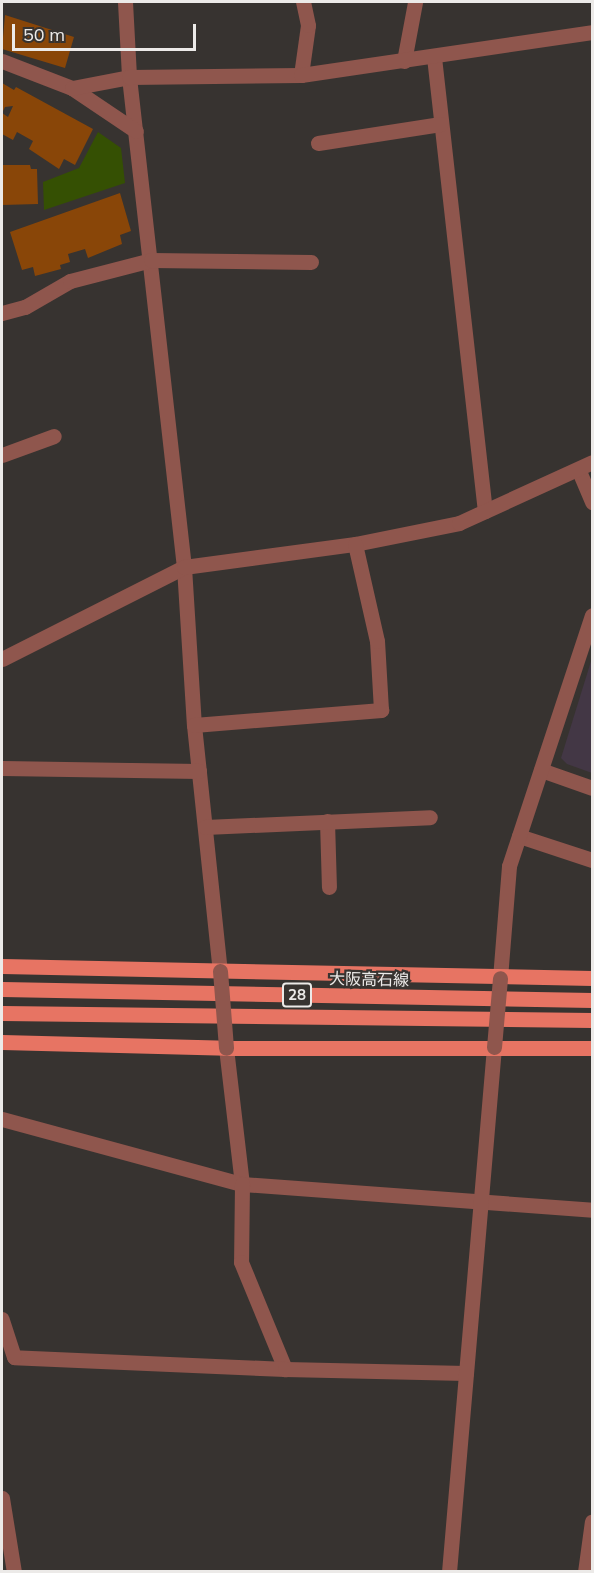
<!DOCTYPE html>
<meta charset="utf-8">
<style>
body{margin:0}
#map{position:relative;width:594px;height:1573px;overflow:hidden;background:#373330;font-family:Mulish,"Noto Sans JP",sans-serif}
div>[style]{position:absolute}
.education>*{inset:0;background:#433745}
.green>*{inset:0;background:#355003}
.building>*{inset:0;background:#894608}
.minor>*{height:15px;margin:-7.5px;padding:0 7.5px;transform-origin:7.5px;border-radius:7.5px;background:#8f564d}
.primary>*{height:15px;margin:-7.5px;padding:0 7.5px;transform-origin:7.5px;border-radius:7.5px;background:#e77463}
.minor-bridge>*{height:15px;margin:-7.5px;padding:0 7.5px;transform-origin:7.5px;border-radius:7.5px;background:#8f564d}
span{translate:-50% -50%;white-space:nowrap;text-align:center;line-height:1.15;-webkit-text-stroke:4.5px #373330;paint-order:stroke}
.shield-label span{padding:2px 4px;background:#373330;border:2px solid;border-radius:4px;-webkit-text-stroke-width:0}
.shield-label{font-size:15px;color:#eceae8;font-weight:700}
.street-label{font-size:16px;color:#eceae8}
.frame{position:absolute;inset:0;border:3px solid #eceae8;pointer-events:none}
.scale{position:absolute;left:12px;top:24px;width:184px;height:27px;box-sizing:border-box;border:3px solid #eceae8;border-top:0;padding-left:8px;font-size:18px;line-height:21px;white-space:nowrap;color:#eceae8;-webkit-text-stroke:4px #373330;paint-order:stroke}
</style>
<div id="map">
<div class="education">
<div style="clip-path:polygon(592px 658px,592px 773px,567px 764px,561px 758px)"></div>
</div>
<div class="green">
<div style="clip-path:polygon(98px 132px,121px 148px,125px 183px,44px 210px,43px 182px,79px 168px)"></div>
</div>
<div class="building">
<div style="clip-path:polygon(5px 15px,74px 37px,65px 68px,2px 49px)"></div>
<div style="clip-path:polygon(2px 83px,14px 90px,16px 87px,93px 129px,75px 165px,64px 159px,59px 169px,29px 149px,33px 141px,17px 132px,13px 140px,2px 134px,2px 113px,8px 117px,13px 106px,5px 107px,2px 113px)"></div>
<div style="clip-path:polygon(2px 165px,30px 165px,31px 169px,37px 169px,38px 204px,2px 205px)"></div>
<div style="clip-path:polygon(120px 193px,131px 231px,120px 235px,122px 244px,88px 258px,85px 249px,68px 254px,70px 262px,60px 265px,61px 269px,35px 276px,33px 267px,22px 270px,10px 232px)"></div>
</div>
<div class="minor">
<div style="left:125px;top:2px;width:75px;rotate:86.9deg"></div>
<div style="left:129px;top:77px;width:493px;rotate:83.6deg"></div>
<div style="left:184px;top:567px;width:158px;rotate:86.4deg"></div>
<div style="left:194px;top:725px;width:247px;rotate:84deg"></div>
<div style="left:434px;top:57px;width:457px;rotate:83.6deg"></div>
<div style="left:2px;top:61px;width:75px;rotate:21.1deg"></div>
<div style="left:72px;top:88px;width:77px;rotate:33.9deg"></div>
<div style="left:404px;top:61px;width:60px;rotate:-79.4deg"></div>
<div style="left:301px;top:75px;width:50px;rotate:-82deg"></div>
<div style="left:308px;top:25px;width:24px;rotate:-102deg"></div>
<div style="left:72px;top:88px;width:58px;rotate:-10.9deg"></div>
<div style="left:129px;top:77px;width:172px;rotate:-0.7deg"></div>
<div style="left:301px;top:75px;width:294px;rotate:-8.4deg"></div>
<div style="left:318px;top:143px;width:124px;rotate:-8.8deg"></div>
<div style="left:2px;top:313px;width:24px;rotate:-15deg"></div>
<div style="left:25px;top:307px;width:52px;rotate:-30deg"></div>
<div style="left:70px;top:281px;width:84px;rotate:-14.5deg"></div>
<div style="left:151px;top:260px;width:160px;rotate:0.7deg"></div>
<div style="left:2px;top:455px;width:55px;rotate:-20.1deg"></div>
<div style="left:579px;top:471px;width:34px;rotate:67deg"></div>
<div style="left:2px;top:659px;width:204px;rotate:-26.8deg"></div>
<div style="left:184px;top:567px;width:173px;rotate:-7.7deg"></div>
<div style="left:355px;top:544px;width:106px;rotate:-11.4deg"></div>
<div style="left:459px;top:523px;width:146px;rotate:-24.6deg"></div>
<div style="left:194px;top:725px;width:188px;rotate:-4.6deg"></div>
<div style="left:381px;top:710px;width:69px;rotate:-93.3deg"></div>
<div style="left:377px;top:641px;width:99px;rotate:-102.8deg"></div>
<div style="left:2px;top:768px;width:197px;rotate:0.9deg"></div>
<div style="left:541px;top:770px;width:54px;rotate:19.4deg"></div>
<div style="left:327px;top:821px;width:66px;rotate:88.3deg"></div>
<div style="left:205px;top:827px;width:225px;rotate:-2.5deg"></div>
<div style="left:519px;top:836px;width:77px;rotate:18.2deg"></div>
<div style="left:500px;top:978px;width:112px;rotate:-85.4deg"></div>
<div style="left:509px;top:866px;width:264px;rotate:-71.7deg"></div>
<div style="left:226px;top:1048px;width:137px;rotate:83.3deg"></div>
<div style="left:242px;top:1184px;width:351px;rotate:4.2deg"></div>
<div style="left:2px;top:1119px;width:249px;rotate:15.2deg"></div>
<div style="left:242px;top:1184px;width:78px;rotate:90.7deg"></div>
<div style="left:241px;top:1262px;width:116px;rotate:67.6deg"></div>
<div style="left:285px;top:1369px;width:271px;rotate:-177.5deg"></div>
<div style="left:14px;top:1357px;width:40px;rotate:-108deg"></div>
<div style="left:285px;top:1369px;width:181px;rotate:1.3deg"></div>
<div style="left:2px;top:1498px;width:75px;rotate:80.8deg"></div>
<div style="left:449px;top:1572px;width:527px;rotate:-85.1deg"></div>
<div style="left:585px;top:1572px;width:51px;rotate:-82.2deg"></div>
</div>
<div class="primary">
<div style="left:2px;top:966px;width:590px;rotate:1.17deg"></div>
<div style="left:2px;top:989px;width:590px;rotate:1.07deg"></div>
<div style="left:2px;top:1013px;width:590px;rotate:0.68deg"></div>
<div style="left:2px;top:1042px;width:224px;rotate:1.5deg"></div>
<div style="left:226px;top:1048px;width:366px"></div>
</div>
<div class="minor-bridge">
<div style="left:220px;top:971px;width:77px;rotate:85.5deg"></div>
<div style="left:494px;top:1047px;width:69px;rotate:-85deg"></div>
</div>
<div class="shield-label">
<span style="left:297px;top:995px">28</span>
</div>
<div class="street-label">
<span style="left:369px;top:979px;rotate:1deg">大阪高石線</span>
</div>
<div class="frame"></div>
<div class="scale">50 m</div>
</div>
